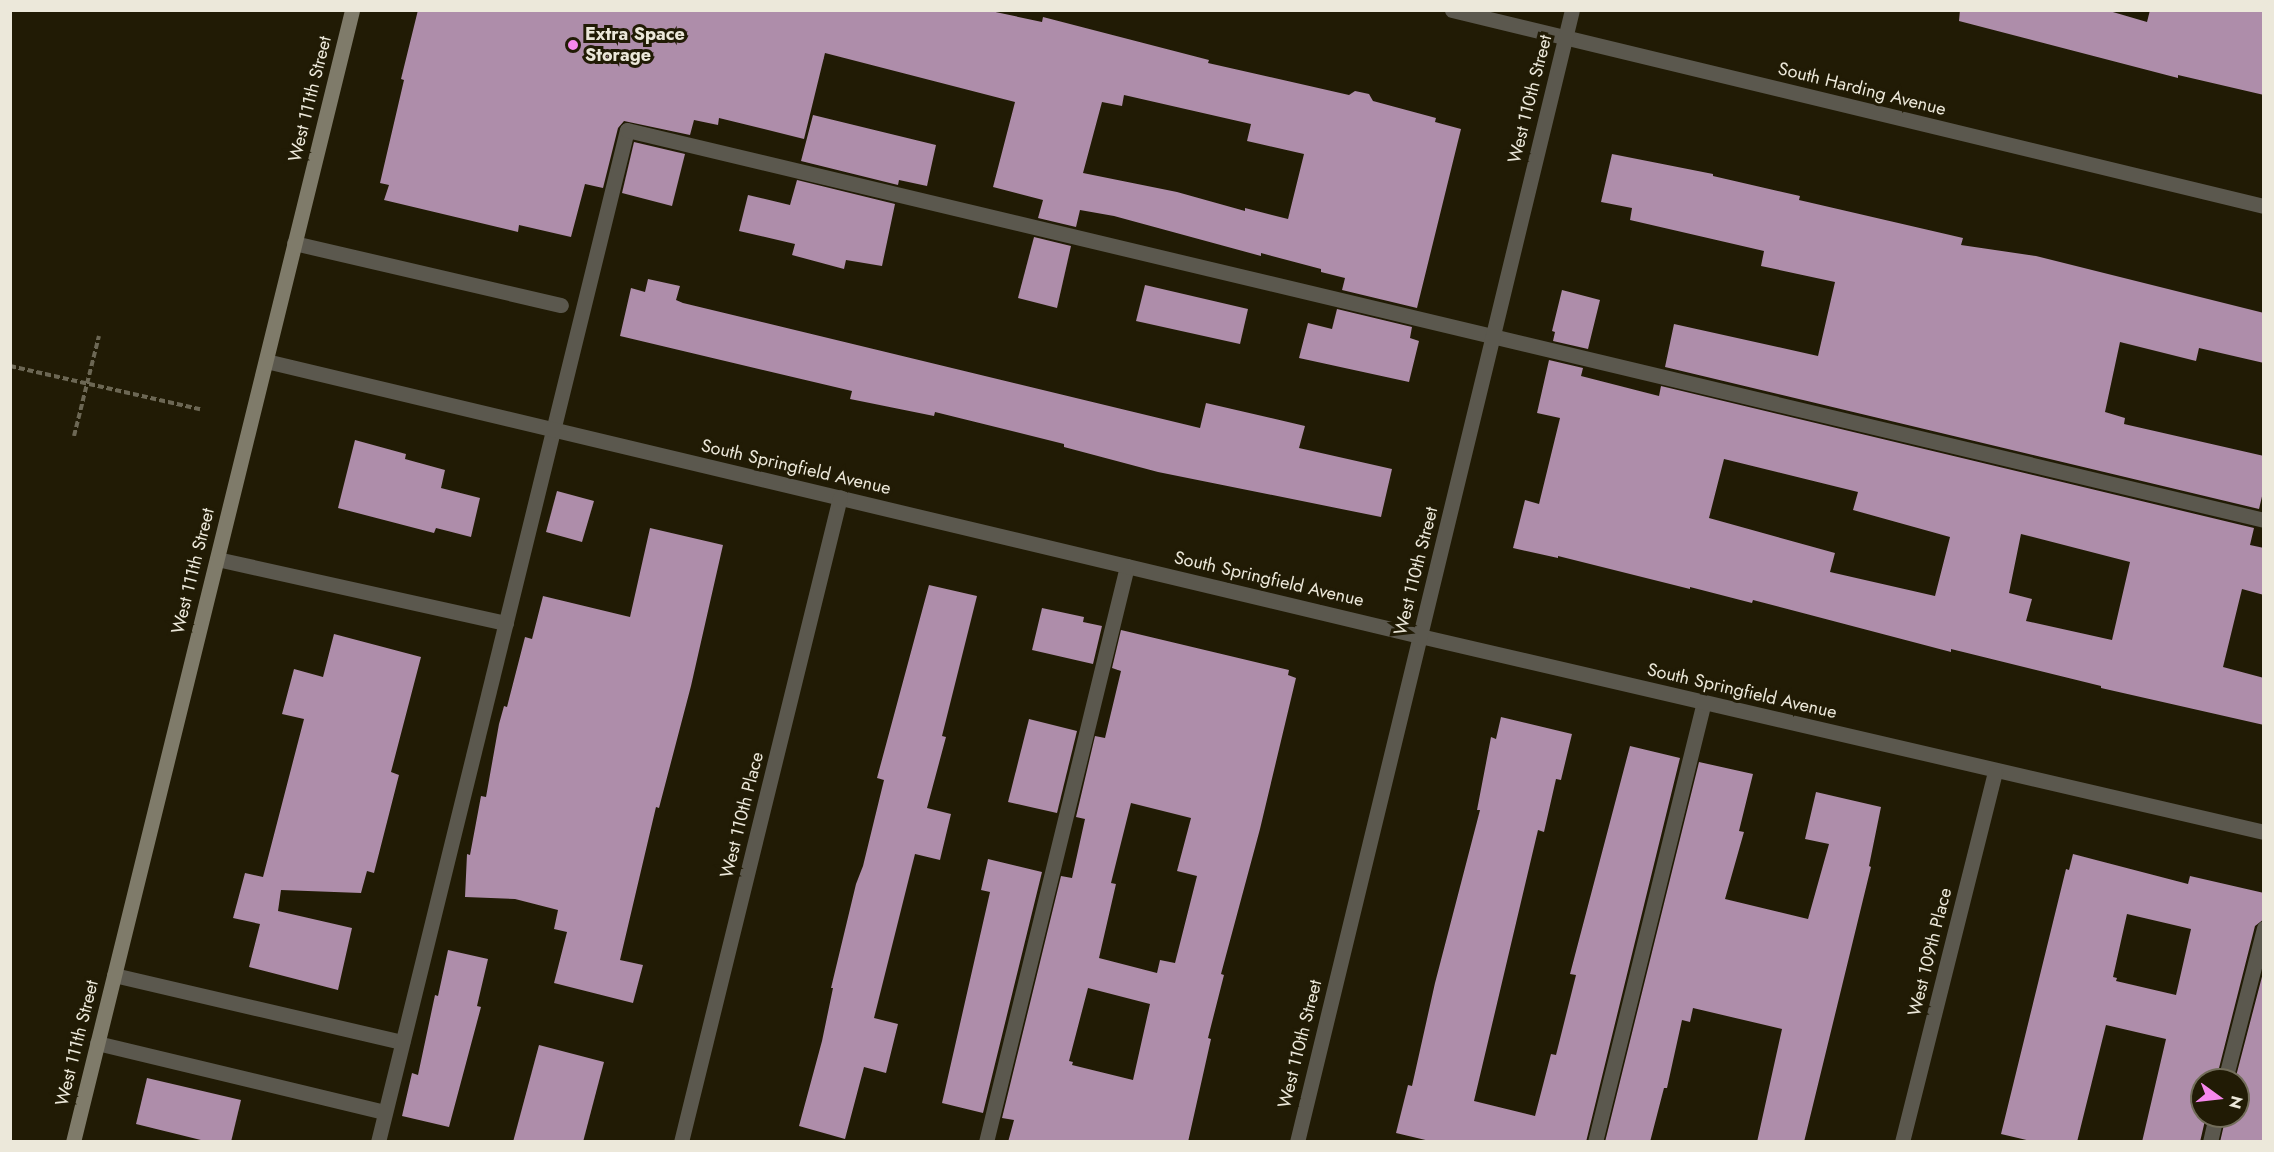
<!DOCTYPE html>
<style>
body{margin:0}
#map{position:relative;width:2274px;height:1152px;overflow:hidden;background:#211b05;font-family:Jost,sans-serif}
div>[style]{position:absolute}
.building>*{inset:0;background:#ae8daa}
.path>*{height:4px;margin-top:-2px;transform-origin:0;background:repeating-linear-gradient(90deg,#6c6754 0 6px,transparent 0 9px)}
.lane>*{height:15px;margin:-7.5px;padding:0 7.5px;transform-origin:7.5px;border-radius:7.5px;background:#5b584e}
.street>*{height:15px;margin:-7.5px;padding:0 7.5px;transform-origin:7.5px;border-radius:7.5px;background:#5b584e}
.secondary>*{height:15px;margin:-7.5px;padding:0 7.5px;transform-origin:7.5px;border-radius:7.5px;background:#7f7b6a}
.dots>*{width:16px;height:16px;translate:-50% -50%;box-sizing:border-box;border:3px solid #211b05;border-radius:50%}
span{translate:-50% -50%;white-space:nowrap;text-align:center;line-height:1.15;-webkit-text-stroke:6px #211b05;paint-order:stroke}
.poi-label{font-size:18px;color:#ece8da;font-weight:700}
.left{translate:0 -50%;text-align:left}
.street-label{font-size:18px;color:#ece8da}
.frame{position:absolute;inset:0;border:12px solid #ece8da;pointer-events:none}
.north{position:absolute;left:2190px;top:1068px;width:60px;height:60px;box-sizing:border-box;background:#211b05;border:2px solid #726d5a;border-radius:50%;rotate:105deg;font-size:16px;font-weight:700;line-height:24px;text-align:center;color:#ece8da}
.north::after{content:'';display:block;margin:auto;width:21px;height:27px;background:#f688ed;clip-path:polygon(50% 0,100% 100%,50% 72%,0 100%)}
</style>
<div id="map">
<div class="building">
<div style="clip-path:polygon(evenodd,418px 10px,986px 10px,1042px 22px,1043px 17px,1209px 60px,1208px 63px,1349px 95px,1355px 91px,1369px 94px,1373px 101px,1436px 118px,1435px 122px,1461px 129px,1417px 308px,1342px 290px,1345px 278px,1321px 272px,1321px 269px,1261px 253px,1261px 256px,1114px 216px,1080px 210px,1076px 227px,1038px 218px,1043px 200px,993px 187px,1015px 102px,825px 53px,804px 139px,719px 118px,718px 125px,694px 120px,690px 135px,624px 121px,618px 128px,603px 188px,585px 184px,571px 237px,519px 225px,518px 232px,384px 200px,389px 185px,380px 183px,404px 80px,401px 79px,418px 10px,1124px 95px,1251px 124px,1247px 141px,1304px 154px,1288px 219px,1245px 208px,1245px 211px,1177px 192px,1083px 173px,1102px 102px,1122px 106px,1124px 95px)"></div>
<div style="clip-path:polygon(1960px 10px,2106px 10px,2147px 22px,2150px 10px,2264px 10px,2264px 95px,2178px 75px,2178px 78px,1959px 21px)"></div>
<div style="clip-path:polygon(813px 115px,936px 145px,927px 186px,899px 180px,898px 185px,801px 161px)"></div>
<div style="clip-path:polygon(634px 142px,685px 154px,672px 206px,622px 193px)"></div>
<div style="clip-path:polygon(1612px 154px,1713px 174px,1713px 176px,1800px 196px,1799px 200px,1963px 238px,1961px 245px,2036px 256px,2264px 313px,2264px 363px,2199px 348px,2196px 361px,2120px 342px,2105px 412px,2125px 418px,2124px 424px,2264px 456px,2264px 488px,2259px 509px,1665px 367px,1674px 324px,1818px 356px,1835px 282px,1761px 266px,1764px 251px,1630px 220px,1632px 208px,1601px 202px)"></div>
<div style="clip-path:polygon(797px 180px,895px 204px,882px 266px,846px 260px,844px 269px,792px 255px,795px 244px,739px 231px,748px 195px,790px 205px)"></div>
<div style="clip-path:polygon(1034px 237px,1071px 246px,1057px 308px,1018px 298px)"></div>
<div style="clip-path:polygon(648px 279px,680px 286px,676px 300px,683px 303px,1200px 428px,1206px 403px,1305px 426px,1299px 448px,1392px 469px,1381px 517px,1158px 472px,1064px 447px,1064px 444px,935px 412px,934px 416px,850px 399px,852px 391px,620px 336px,631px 288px,645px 292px)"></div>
<div style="clip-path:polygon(1145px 285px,1248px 309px,1240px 344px,1136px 321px)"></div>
<div style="clip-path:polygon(1562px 290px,1600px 300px,1588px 349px,1553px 341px,1555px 332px,1552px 331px)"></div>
<div style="clip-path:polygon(1337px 309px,1412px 327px,1410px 338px,1419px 341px,1409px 382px,1299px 358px,1308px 323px,1332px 329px)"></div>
<div style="clip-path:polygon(evenodd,1549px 360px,1583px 368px,1581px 376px,1659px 396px,1661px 386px,2254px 528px,2250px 545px,2264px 548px,2264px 595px,2242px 589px,2223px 667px,2264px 678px,2264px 725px,2101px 688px,2101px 686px,1951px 649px,1951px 652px,1753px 600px,1752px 603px,1690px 587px,1690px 589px,1558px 556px,1558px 558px,1513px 548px,1525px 500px,1539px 504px,1560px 418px,1537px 413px,1549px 360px,1724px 459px,1858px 492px,1853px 510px,1950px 537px,1935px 596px,1830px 572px,1835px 553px,1709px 518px,1724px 459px,1549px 360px,2021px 534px,2130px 562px,2112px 640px,2026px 621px,2032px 599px,2009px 593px,2021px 534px)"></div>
<div style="clip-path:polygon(355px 440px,406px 454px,405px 459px,445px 470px,441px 488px,480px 498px,471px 537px,436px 528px,434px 533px,338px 508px)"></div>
<div style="clip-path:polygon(557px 491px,594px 501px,582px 542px,546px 532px)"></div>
<div style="clip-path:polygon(650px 528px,723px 545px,691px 686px,659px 808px,656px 807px,620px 960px,643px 965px,633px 1003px,554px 983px,567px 932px,554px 929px,558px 910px,515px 899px,465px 897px,467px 854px,470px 855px,481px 796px,486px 797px,499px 724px,504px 706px,507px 707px,525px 637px,532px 639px,543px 596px,630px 617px)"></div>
<div style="clip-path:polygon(929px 585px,977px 596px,942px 736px,946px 737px,927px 808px,951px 814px,940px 860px,915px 854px,874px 1018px,898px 1024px,886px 1073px,864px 1067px,845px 1139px,799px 1126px,822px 1041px,833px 988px,831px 988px,856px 884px,863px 866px,884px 780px,877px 778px)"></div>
<div style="clip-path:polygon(1042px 608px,1084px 617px,1083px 622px,1102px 626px,1093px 664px,1032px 650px)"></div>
<div style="clip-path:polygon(evenodd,1121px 630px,1289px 670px,1288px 675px,1296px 678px,1260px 829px,1221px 974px,1224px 975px,1208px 1038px,1211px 1039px,1188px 1142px,1008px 1142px,1014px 1120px,1002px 1118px,1061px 876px,1072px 878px,1085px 819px,1076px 817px,1095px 736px,1105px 738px,1121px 671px,1112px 668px,1121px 630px,1131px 803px,1191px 818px,1177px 871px,1197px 876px,1175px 963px,1160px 960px,1157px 973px,1099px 958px,1116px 884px,1111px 883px,1131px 803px,1121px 630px,1088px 988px,1150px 1004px,1133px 1080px,1072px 1065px,1073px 1062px,1069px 1061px,1088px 988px)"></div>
<div style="clip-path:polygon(334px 634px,421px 657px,391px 772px,399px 775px,374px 873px,367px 871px,361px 893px,281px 890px,278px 911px,352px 928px,338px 990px,249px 967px,260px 924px,233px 918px,245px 873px,263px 877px,304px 719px,282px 714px,294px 669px,323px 677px)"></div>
<div style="clip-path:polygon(1501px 717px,1572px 734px,1561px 780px,1556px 779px,1544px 832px,1538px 830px,1474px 1101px,1535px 1116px,1551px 1054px,1556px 1055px,1576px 975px,1570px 974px,1630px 746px,1680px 758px,1586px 1142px,1434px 1142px,1396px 1133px,1408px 1085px,1412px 1086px,1435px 983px,1480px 810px,1477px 810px,1491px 737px,1496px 739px)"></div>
<div style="clip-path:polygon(1029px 719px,1077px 731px,1057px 813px,1008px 802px)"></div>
<div style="clip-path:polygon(1699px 762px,1753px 774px,1739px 831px,1744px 832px,1725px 899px,1808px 919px,1829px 844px,1805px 839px,1816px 792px,1881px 807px,1869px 866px,1871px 867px,1804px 1142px,1757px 1142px,1782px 1029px,1693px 1008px,1690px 1022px,1682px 1020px,1667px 1088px,1664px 1088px,1650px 1142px,1605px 1142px)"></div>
<div style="clip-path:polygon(evenodd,2073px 854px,2188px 884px,2190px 876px,2264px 893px,2264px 919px,2255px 926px,2216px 1080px,2202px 1080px,2202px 1116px,2206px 1116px,2200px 1142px,2142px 1142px,2166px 1039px,2106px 1025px,2077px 1142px,2035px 1142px,2001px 1134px,2066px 869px,2069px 870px,2073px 854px,2127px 914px,2191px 929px,2176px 995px,2116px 981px,2117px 978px,2113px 977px,2127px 914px)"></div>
<div style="clip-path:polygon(988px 859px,1042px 872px,983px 1113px,942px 1103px,990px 892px,981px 890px)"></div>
<div style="clip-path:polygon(448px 950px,488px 959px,477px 1006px,481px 1007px,449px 1127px,402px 1116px,412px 1073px,418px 1075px,435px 995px,438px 996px)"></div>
<div style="clip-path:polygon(2264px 969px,2264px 1142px,2220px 1142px,2226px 1116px,2238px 1116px,2238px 1080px,2235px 1080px)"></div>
<div style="clip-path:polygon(539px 1045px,604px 1062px,583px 1142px,513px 1142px)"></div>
<div style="clip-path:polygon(147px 1078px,241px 1100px,231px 1142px,209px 1142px,136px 1124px)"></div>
</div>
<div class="path">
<div style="left:10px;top:366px;width:195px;rotate:12.8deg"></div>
<div style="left:74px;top:436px;width:103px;rotate:-76deg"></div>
</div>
<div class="lane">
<div style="left:294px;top:243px;width:274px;rotate:13.1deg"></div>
<div style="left:217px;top:559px;width:296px;rotate:12.5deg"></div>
<div style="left:114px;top:975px;width:296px;rotate:13.1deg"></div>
<div style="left:97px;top:1043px;width:296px;rotate:13.5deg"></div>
<div style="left:2225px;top:1080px;width:157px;rotate:-75.6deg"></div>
<div style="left:378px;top:1142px;width:1042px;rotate:-76.18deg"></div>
<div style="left:627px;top:130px;width:1683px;rotate:13.4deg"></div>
<div style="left:986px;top:1142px;width:593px;rotate:-76.24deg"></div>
<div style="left:1595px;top:1142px;width:453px;rotate:-76.1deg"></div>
<div style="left:2210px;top:1142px;width:27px;rotate:-77deg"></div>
</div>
<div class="street">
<div style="left:1452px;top:10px;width:835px;rotate:13.57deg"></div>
<div style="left:266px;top:361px;width:1186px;rotate:13.4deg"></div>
<div style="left:1420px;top:636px;width:866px;rotate:13.07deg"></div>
<div style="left:681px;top:1142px;width:664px;rotate:-76.15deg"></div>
<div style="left:1297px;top:1142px;width:1165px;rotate:-76.35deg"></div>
<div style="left:1902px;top:1142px;width:382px;rotate:-75.9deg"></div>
</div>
<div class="secondary">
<div style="left:73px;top:1142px;width:1166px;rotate:-76.15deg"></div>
</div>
<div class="dots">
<div style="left:573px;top:45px;background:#f688ed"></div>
</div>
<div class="poi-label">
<span class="left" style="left:585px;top:45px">Extra Space<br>Storage</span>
</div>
<div class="street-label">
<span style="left:1862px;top:89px;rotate:14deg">South Harding Avenue</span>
<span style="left:310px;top:99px;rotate:-76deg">West 111th Street</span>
<span style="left:1530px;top:99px;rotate:-76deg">West 110th Street</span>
<span style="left:796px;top:467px;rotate:13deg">South Springfield Avenue</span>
<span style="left:193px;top:571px;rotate:-76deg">West 111th Street</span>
<span style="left:1416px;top:571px;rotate:-76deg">West 110th Street</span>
<span style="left:1269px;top:579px;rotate:13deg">South Springfield Avenue</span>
<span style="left:1742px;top:691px;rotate:13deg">South Springfield Avenue</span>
<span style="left:742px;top:815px;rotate:-76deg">West 110th Place</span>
<span style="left:1930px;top:952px;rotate:-76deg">West 109th Place</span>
<span style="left:77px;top:1043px;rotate:-76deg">West 111th Street</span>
<span style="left:1300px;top:1044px;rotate:-76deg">West 110th Street</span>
</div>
<div class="frame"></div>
<div class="north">N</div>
</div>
